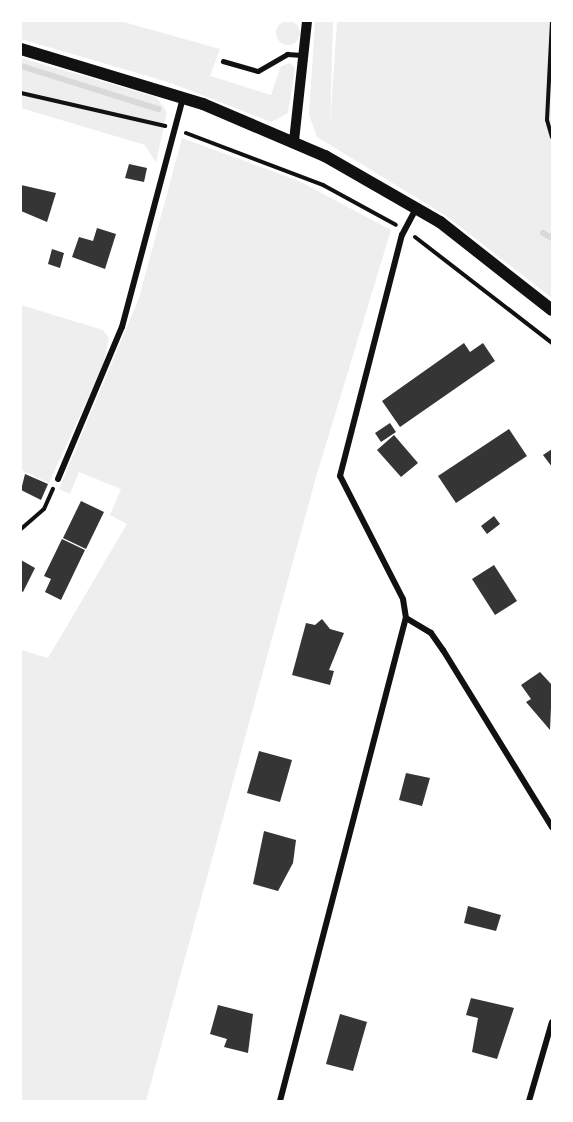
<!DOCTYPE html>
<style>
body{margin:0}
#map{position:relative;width:573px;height:1122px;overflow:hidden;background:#fff;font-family:"Public Sans",sans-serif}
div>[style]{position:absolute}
.green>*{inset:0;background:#eee}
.round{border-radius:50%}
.stream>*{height:6px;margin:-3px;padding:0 3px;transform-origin:3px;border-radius:3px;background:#d9d9d9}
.building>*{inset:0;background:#353535}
.path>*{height:4px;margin:-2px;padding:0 2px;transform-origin:2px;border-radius:2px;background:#111}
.service>*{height:4.5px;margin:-2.25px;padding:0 2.25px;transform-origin:2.25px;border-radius:2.25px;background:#111}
.minor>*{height:6px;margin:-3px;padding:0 3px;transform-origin:3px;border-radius:3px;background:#111}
.tertiary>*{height:10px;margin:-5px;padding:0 5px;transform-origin:5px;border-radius:5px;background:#111}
.secondary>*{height:12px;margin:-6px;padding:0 6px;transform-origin:6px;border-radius:6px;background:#111}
span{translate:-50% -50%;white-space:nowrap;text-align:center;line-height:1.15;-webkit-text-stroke:6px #fff;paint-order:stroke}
.frame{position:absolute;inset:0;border:22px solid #fff;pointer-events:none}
</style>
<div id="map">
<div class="green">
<div class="round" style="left:276px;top:21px;width:24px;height:24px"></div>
<div style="clip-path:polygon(21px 21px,120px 21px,220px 49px,210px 76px,271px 95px,281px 66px,290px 63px,295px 68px,288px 113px,271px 122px,171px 83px,21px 39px)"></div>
<div style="clip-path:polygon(315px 21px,333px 21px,330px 126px,337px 21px,552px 21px,552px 298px,445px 215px,317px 137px,309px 115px)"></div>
<div style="clip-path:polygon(21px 58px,156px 97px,167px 112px,156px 163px,145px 145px,21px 108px)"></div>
<div style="clip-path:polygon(182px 138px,299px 181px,391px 230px,316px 477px,146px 1101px,21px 1101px,21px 650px,48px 658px,127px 524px,110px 515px,121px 489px,79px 472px,70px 494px,59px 489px,139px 298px)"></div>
<div style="clip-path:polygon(21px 305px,103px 330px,109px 338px,103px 365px,49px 483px,21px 470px)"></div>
</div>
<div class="stream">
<div style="left:21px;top:66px;width:144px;rotate:17.4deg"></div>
<div style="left:543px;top:233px;width:10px;rotate:29deg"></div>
</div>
<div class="building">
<div style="clip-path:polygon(129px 164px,147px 168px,144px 182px,125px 178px)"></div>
<div style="clip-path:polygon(21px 185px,56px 193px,47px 222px,21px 211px)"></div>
<div style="clip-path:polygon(97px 228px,116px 234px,105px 269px,72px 257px,79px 237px,93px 241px)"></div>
<div style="clip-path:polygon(52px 249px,64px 253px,60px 268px,48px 264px)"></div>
<div style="clip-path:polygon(464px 343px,470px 352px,483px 343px,495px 361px,400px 427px,382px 401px)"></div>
<div style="clip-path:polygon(390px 423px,396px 432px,381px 442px,375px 433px)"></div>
<div style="clip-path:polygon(509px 429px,527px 456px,456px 503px,438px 476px)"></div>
<div style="clip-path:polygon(394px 435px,418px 463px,401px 477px,377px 450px)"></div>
<div style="clip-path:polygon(552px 449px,552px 467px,543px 455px)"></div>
<div style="clip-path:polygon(25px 474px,48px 484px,41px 500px,21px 490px)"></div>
<div style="clip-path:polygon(81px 501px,104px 512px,86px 549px,63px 538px)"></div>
<div style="clip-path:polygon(494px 516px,500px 524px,487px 534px,481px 526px)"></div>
<div style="clip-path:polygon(62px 539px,85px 550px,61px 600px,45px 592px,51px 579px,44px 576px)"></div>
<div style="clip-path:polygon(21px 560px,35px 568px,23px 592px,21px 591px)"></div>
<div style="clip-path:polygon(494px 565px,517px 601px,495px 615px,472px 579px)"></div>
<div style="clip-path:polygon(322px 619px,330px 629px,344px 633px,329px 670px,334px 671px,330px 685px,292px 675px,306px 623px,315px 625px)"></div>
<div style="clip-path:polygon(540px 672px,552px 685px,550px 730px,526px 702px,531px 699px,521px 685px)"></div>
<div style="clip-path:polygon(259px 751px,292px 760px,280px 802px,247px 793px)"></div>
<div style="clip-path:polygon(406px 773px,430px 778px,422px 806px,399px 800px)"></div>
<div style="clip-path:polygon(264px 831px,296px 840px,293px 863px,278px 891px,253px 884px)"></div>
<div style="clip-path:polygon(468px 906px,501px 915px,496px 931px,464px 923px)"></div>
<div style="clip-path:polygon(471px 998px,514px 1008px,497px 1059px,472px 1052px,478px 1018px,466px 1015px)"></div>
<div style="clip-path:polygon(218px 1005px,253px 1014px,248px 1053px,224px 1047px,227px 1039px,210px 1034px)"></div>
<div style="clip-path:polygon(340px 1014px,367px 1022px,353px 1071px,326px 1064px)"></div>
</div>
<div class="path">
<div style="left:552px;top:21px;width:99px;rotate:92.9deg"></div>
<div style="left:547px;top:120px;width:18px;rotate:74deg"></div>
<div style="left:21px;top:93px;width:148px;rotate:12.9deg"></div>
<div style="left:186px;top:133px;width:147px;rotate:20.8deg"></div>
<div style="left:323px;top:185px;width:83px;rotate:28.7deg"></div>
<div style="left:415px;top:237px;width:173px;rotate:37.7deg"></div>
<div style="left:21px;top:529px;width:30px;rotate:-41deg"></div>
<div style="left:44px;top:509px;width:22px;rotate:-66deg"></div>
</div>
<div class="service">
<div style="left:223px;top:61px;width:36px;rotate:16deg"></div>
<div style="left:258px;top:71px;width:34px;rotate:-30deg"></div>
<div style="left:287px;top:54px;width:15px;rotate:4deg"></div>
</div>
<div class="minor">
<div style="left:58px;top:479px;width:165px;rotate:-67.2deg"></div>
<div style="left:122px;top:327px;width:238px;rotate:-75.1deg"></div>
<div style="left:406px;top:618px;width:29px;rotate:31deg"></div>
<div style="left:431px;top:633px;width:21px;rotate:55deg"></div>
<div style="left:443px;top:650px;width:208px;rotate:58.4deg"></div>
<div style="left:280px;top:1101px;width:499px;rotate:-75.4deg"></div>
<div style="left:406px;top:618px;width:19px;rotate:-99deg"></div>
<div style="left:403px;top:599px;width:138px;rotate:-117.1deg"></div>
<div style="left:340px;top:476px;width:249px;rotate:-75.6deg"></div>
<div style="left:402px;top:235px;width:32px;rotate:-62deg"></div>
<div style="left:529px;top:1101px;width:82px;rotate:-73.8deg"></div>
</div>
<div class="tertiary">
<div style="left:294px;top:141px;width:121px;rotate:-83.8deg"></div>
</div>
<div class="secondary">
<div style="left:21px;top:49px;width:190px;rotate:16.8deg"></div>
<div style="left:203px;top:104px;width:133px;rotate:23.1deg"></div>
<div style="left:325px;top:156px;width:133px;rotate:29.9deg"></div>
<div style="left:440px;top:222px;width:142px;rotate:38.2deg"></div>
</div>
<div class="frame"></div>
</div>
